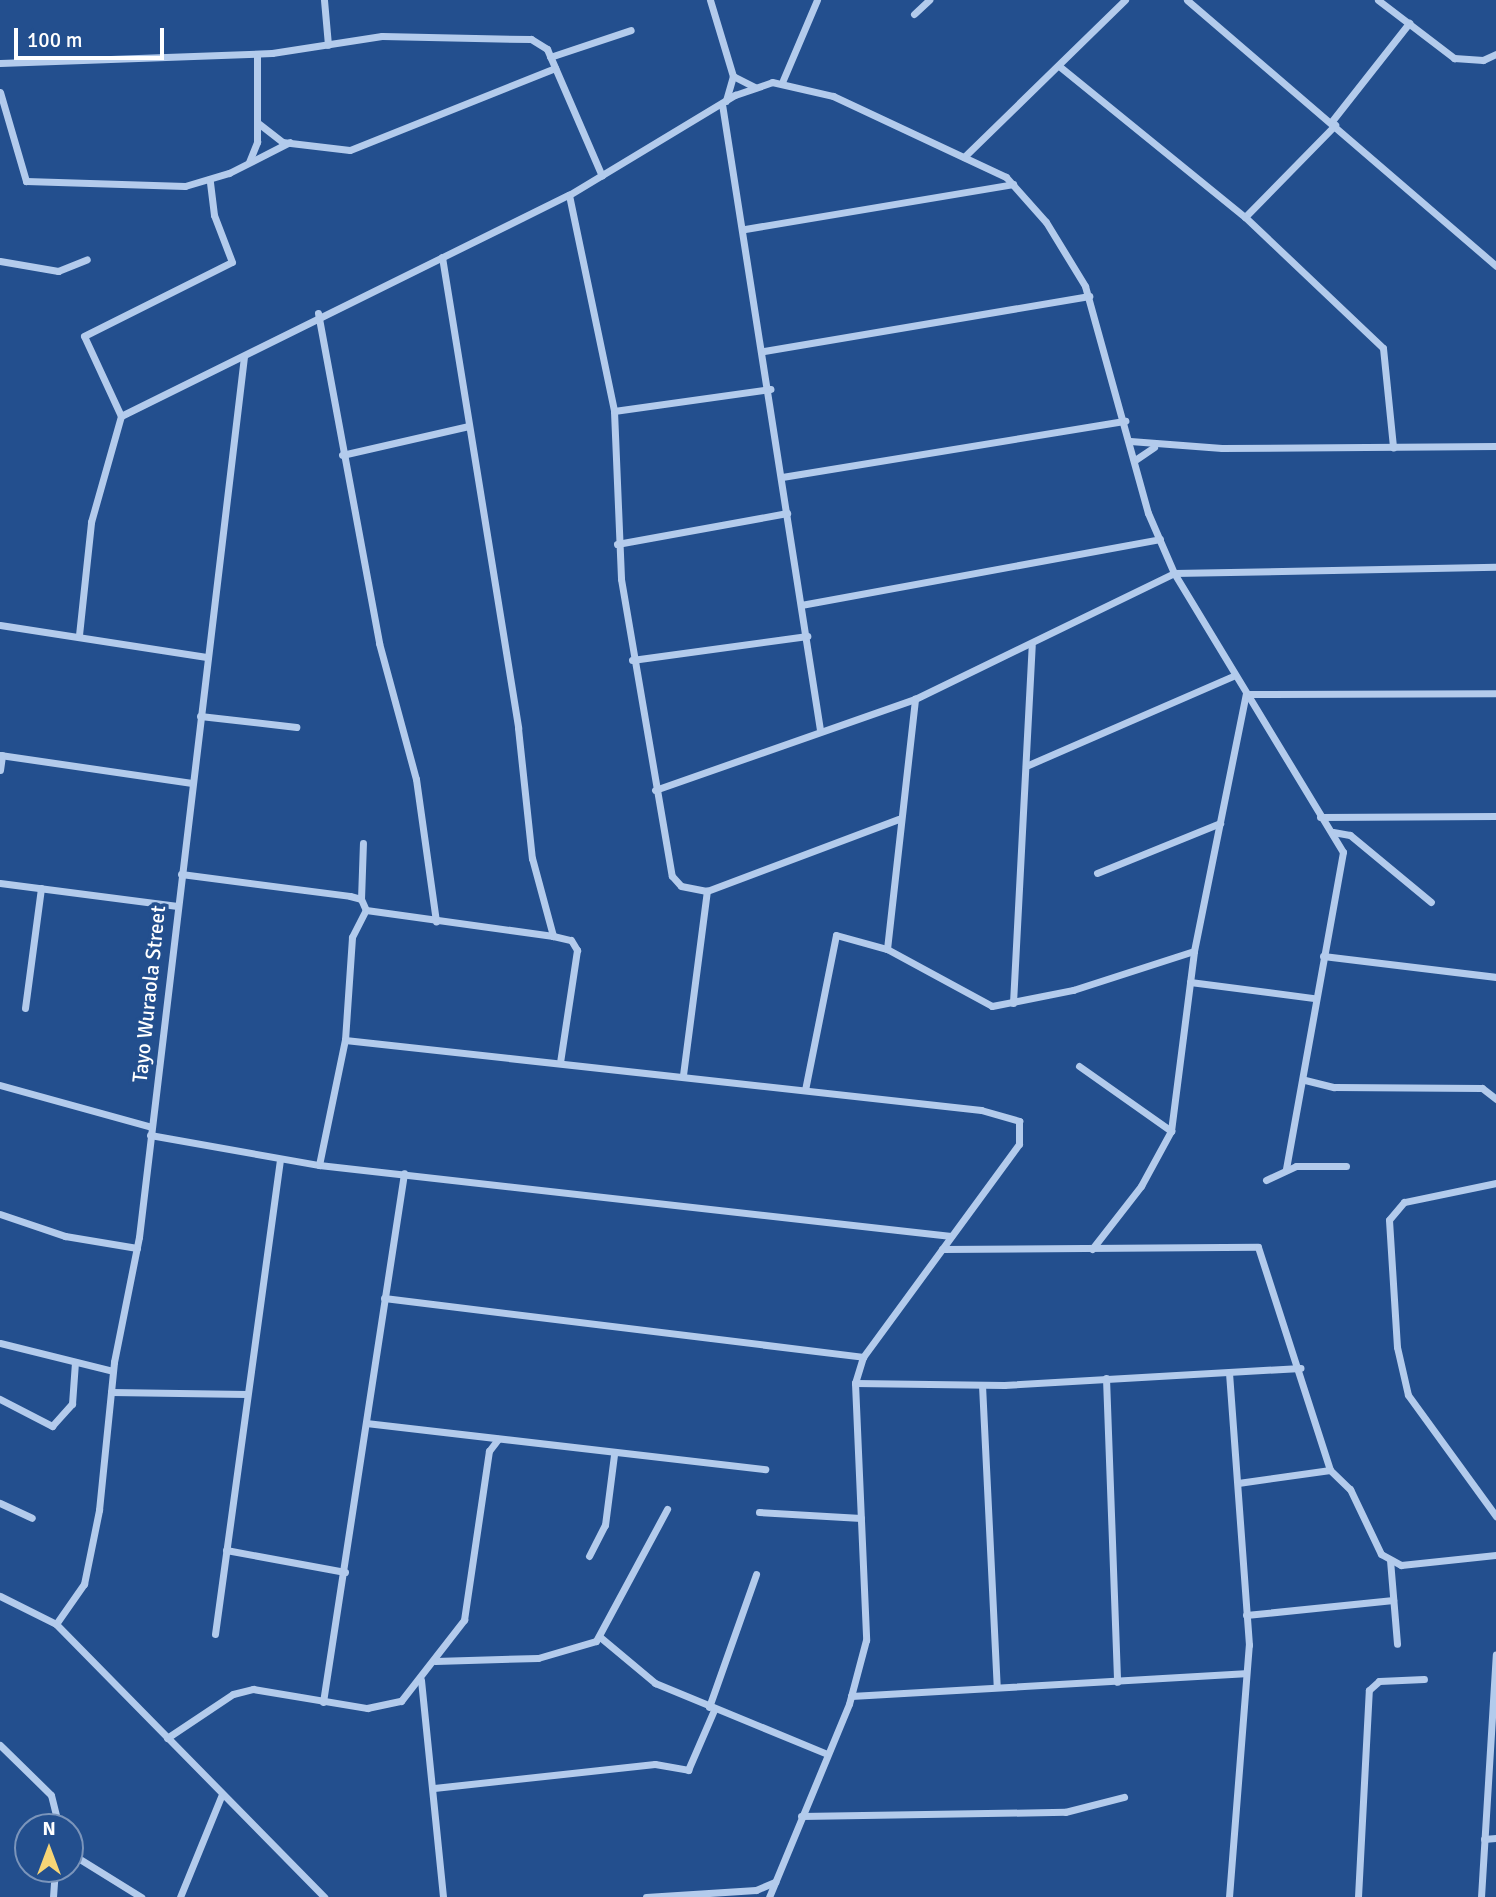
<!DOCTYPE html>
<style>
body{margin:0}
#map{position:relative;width:1496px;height:1897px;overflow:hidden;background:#234f8e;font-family:Signika,sans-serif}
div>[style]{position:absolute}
.street>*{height:7px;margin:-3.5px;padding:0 3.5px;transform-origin:3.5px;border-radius:3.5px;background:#b3cbec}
span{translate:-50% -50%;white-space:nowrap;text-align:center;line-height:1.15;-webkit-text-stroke:7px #234f8e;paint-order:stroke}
.street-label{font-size:21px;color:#fff}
.north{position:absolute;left:14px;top:1813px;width:70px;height:70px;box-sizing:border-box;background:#234f8e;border:2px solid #7b95bb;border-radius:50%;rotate:0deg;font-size:19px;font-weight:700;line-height:28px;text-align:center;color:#fff}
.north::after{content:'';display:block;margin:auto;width:24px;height:32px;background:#f7d576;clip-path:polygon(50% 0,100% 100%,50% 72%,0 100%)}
.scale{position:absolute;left:14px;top:28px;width:150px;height:32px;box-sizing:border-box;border:4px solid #fff;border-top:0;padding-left:9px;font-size:21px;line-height:24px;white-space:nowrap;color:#fff;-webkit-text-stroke:5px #234f8e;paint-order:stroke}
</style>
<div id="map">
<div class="street">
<div style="left:324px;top:0;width:45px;rotate:84.9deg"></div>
<div style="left:710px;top:0;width:79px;rotate:73.2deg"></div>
<div style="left:733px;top:76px;width:26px;rotate:106deg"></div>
<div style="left:1187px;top:0;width:408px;rotate:40.7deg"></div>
<div style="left:1378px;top:0;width:96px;rotate:37.3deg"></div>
<div style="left:1454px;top:58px;width:29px;rotate:4deg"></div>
<div style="left:1483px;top:60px;width:14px;rotate:-25deg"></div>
<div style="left:914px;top:14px;width:21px;rotate:-43deg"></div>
<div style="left:550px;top:57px;width:85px;rotate:-18.4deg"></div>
<div style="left:0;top:63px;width:272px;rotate:-2.1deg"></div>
<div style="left:272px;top:53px;width:111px;rotate:-8.8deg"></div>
<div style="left:382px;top:36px;width:149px;rotate:1.2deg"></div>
<div style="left:531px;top:39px;width:19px;rotate:32deg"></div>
<div style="left:547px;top:49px;width:138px;rotate:66.6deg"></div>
<div style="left:1059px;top:66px;width:240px;rotate:39.1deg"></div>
<div style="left:1245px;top:217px;width:190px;rotate:43.5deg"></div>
<div style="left:1383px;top:348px;width:100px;rotate:84.2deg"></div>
<div style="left:733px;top:76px;width:25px;rotate:27deg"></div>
<div style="left:783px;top:80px;width:87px;rotate:-67deg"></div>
<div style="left:0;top:92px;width:93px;rotate:73.7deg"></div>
<div style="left:26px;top:181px;width:159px;rotate:1.8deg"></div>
<div style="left:185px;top:186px;width:46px;rotate:-16.5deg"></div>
<div style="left:229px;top:173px;width:68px;rotate:-26.9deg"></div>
<div style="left:722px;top:104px;width:634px;rotate:81.1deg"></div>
<div style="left:1332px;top:121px;width:125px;rotate:-51.8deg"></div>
<div style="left:258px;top:123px;width:31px;rotate:38deg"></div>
<div style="left:282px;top:142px;width:68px;rotate:6.7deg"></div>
<div style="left:350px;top:150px;width:221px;rotate:-21.8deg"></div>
<div style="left:964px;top:157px;width:225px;rotate:-44.3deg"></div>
<div style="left:249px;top:162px;width:22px;rotate:-68deg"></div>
<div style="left:257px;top:142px;width:88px;rotate:-90deg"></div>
<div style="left:569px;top:195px;width:221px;rotate:78.2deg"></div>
<div style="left:614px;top:411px;width:168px;rotate:87.6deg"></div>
<div style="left:621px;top:579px;width:301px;rotate:80.3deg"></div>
<div style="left:672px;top:876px;width:13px;rotate:48deg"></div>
<div style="left:681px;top:886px;width:26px;rotate:11deg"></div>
<div style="left:707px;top:891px;width:205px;rotate:-20.6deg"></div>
<div style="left:1245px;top:217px;width:129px;rotate:-45.6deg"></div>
<div style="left:745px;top:229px;width:272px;rotate:-9.5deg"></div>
<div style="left:442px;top:257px;width:477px;rotate:80.8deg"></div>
<div style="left:518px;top:728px;width:131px;rotate:83.9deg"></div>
<div style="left:532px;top:858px;width:81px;rotate:74.9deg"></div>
<div style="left:553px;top:936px;width:18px;rotate:13deg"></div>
<div style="left:571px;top:940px;width:12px;rotate:59deg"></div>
<div style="left:577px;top:950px;width:114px;rotate:98.6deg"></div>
<div style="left:0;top:261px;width:59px;rotate:9.8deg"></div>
<div style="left:58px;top:271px;width:31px;rotate:-22deg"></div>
<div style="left:318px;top:313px;width:336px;rotate:79.5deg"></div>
<div style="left:379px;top:643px;width:141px;rotate:74.8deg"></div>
<div style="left:416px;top:779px;width:144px;rotate:82deg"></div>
<div style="left:764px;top:351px;width:330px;rotate:-9.6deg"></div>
<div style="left:614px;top:411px;width:158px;rotate:-8deg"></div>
<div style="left:121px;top:416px;width:500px;rotate:-26.3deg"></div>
<div style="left:569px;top:195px;width:194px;rotate:-31.1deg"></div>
<div style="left:735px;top:95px;width:39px;rotate:-19deg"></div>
<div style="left:772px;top:82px;width:63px;rotate:12.9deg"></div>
<div style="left:833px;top:96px;width:191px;rotate:25.1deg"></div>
<div style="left:1006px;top:177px;width:60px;rotate:48.4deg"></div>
<div style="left:1046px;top:222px;width:75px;rotate:58.6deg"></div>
<div style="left:1085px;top:286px;width:236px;rotate:74.5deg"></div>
<div style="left:1148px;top:513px;width:65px;rotate:66.6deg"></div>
<div style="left:1174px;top:573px;width:326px;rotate:58.8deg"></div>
<div style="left:1343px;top:852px;width:322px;rotate:100.2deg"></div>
<div style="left:1130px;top:441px;width:92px;rotate:4.4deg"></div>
<div style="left:1222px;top:448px;width:274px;rotate:-0.4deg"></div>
<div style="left:342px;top:455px;width:130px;rotate:-12.9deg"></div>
<div style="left:1135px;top:460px;width:23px;rotate:-34deg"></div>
<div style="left:782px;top:477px;width:348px;rotate:-9.3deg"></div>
<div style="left:617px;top:544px;width:173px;rotate:-10.3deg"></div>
<div style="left:801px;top:605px;width:365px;rotate:-10.4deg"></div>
<div style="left:0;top:625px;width:209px;rotate:8.8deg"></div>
<div style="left:79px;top:635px;width:114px;rotate:-83.9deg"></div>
<div style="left:91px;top:522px;width:110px;rotate:-74.2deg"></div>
<div style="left:121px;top:416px;width:88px;rotate:-114.8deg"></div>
<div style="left:84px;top:336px;width:165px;rotate:-26.6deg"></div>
<div style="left:232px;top:262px;width:50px;rotate:-111deg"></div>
<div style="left:214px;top:215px;width:35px;rotate:-97deg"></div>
<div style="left:632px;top:660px;width:177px;rotate:-7.8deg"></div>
<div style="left:200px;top:716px;width:97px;rotate:6.5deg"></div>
<div style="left:0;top:755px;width:194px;rotate:8.3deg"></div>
<div style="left:1026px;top:766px;width:228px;rotate:-23.5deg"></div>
<div style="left:0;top:770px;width:15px;rotate:-82deg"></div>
<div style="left:655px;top:790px;width:275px;rotate:-19.3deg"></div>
<div style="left:915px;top:699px;width:288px;rotate:-25.9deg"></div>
<div style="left:1174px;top:573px;width:322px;rotate:-1.1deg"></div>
<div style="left:1320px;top:817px;width:176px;rotate:-0.3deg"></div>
<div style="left:1333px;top:832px;width:17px;rotate:10deg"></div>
<div style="left:1350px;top:835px;width:105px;rotate:39.6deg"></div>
<div style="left:1097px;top:873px;width:133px;rotate:-22.1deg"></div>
<div style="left:181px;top:874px;width:170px;rotate:7.4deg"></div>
<div style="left:350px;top:896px;width:11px;rotate:15deg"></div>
<div style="left:361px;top:899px;width:12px;rotate:66deg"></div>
<div style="left:0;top:883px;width:177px;rotate:7.4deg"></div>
<div style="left:361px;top:899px;width:56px;rotate:-88deg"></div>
<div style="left:366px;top:910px;width:189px;rotate:7.9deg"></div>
<div style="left:887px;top:949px;width:252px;rotate:-83.6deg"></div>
<div style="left:1323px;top:956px;width:174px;rotate:6.9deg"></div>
<div style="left:1190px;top:982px;width:125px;rotate:7.4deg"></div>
<div style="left:1013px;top:1003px;width:358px;rotate:-87deg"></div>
<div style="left:25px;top:1008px;width:121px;rotate:-82.4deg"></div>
<div style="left:345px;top:1040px;width:640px;rotate:6.28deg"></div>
<div style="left:981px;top:1110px;width:40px;rotate:16deg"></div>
<div style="left:1019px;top:1121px;width:23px;rotate:90deg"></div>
<div style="left:1019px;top:1144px;width:264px;rotate:126.2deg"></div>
<div style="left:863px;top:1357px;width:27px;rotate:107deg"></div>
<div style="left:855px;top:1383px;width:257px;rotate:87.5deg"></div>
<div style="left:866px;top:1640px;width:66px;rotate:104.9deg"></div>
<div style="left:849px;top:1704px;width:209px;rotate:112.5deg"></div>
<div style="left:1079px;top:1066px;width:113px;rotate:35.2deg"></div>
<div style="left:683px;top:1075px;width:186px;rotate:-82.6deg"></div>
<div style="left:1305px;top:1080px;width:30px;rotate:14deg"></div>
<div style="left:1334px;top:1087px;width:148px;rotate:0.4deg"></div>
<div style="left:1482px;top:1088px;width:18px;rotate:38deg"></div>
<div style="left:0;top:1085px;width:157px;rotate:15.5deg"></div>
<div style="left:805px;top:1090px;width:158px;rotate:-78.7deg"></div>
<div style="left:836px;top:935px;width:53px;rotate:15.4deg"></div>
<div style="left:887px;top:949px;width:119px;rotate:28.5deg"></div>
<div style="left:992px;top:1006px;width:83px;rotate:-11.2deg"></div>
<div style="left:1073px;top:990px;width:127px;rotate:-17.9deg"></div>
<div style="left:150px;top:1135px;width:172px;rotate:10.1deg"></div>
<div style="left:319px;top:1165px;width:636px;rotate:6.41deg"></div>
<div style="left:319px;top:1165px;width:128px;rotate:-78.3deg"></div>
<div style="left:345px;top:1040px;width:103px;rotate:-86.1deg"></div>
<div style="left:352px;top:937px;width:30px;rotate:-63deg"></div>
<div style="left:1266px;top:1180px;width:33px;rotate:-25deg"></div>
<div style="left:1296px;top:1166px;width:50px"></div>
<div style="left:1496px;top:1183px;width:94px;rotate:168.3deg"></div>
<div style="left:1404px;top:1202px;width:23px;rotate:130deg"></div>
<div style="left:1389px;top:1220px;width:127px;rotate:86.4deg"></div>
<div style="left:1397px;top:1347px;width:49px;rotate:77.1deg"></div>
<div style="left:1408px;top:1395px;width:150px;rotate:54deg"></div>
<div style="left:0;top:1214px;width:69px;rotate:18.7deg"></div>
<div style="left:65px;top:1236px;width:73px;rotate:9.5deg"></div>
<div style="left:942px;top:1249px;width:316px;rotate:-0.4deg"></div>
<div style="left:1258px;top:1247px;width:234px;rotate:72.1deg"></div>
<div style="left:1330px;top:1470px;width:28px;rotate:44deg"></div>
<div style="left:1350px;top:1489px;width:72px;rotate:64.5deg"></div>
<div style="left:1381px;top:1554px;width:23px;rotate:29deg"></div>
<div style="left:1401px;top:1565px;width:96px;rotate:-6deg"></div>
<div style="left:1092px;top:1249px;width:80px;rotate:-52.1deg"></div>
<div style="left:1141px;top:1186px;width:63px;rotate:-61.4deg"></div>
<div style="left:1171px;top:1131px;width:181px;rotate:-82.7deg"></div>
<div style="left:1194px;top:951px;width:262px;rotate:-78.6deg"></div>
<div style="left:1246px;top:694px;width:250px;rotate:-0.2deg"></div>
<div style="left:384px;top:1298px;width:483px;rotate:7deg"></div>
<div style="left:0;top:1343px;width:116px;rotate:13.9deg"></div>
<div style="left:1106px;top:1378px;width:304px;rotate:87.9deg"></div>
<div style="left:855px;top:1383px;width:149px;rotate:0.8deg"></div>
<div style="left:1004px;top:1385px;width:297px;rotate:-3.3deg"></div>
<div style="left:982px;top:1385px;width:302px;rotate:87.2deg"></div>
<div style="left:111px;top:1392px;width:136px;rotate:0.8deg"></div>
<div style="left:0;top:1399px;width:59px;rotate:27.4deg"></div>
<div style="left:52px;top:1426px;width:30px;rotate:-48deg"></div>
<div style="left:72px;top:1404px;width:42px;rotate:-85.9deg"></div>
<div style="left:366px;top:1423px;width:402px;rotate:6.6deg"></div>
<div style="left:1238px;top:1483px;width:93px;rotate:-8deg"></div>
<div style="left:0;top:1503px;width:35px;rotate:25deg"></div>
<div style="left:759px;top:1512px;width:102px;rotate:3.4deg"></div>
<div style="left:226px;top:1550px;width:121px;rotate:10.5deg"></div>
<div style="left:589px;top:1556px;width:35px;rotate:-63deg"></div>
<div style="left:605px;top:1525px;width:71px;rotate:-82.7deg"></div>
<div style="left:1390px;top:1560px;width:84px;rotate:85.2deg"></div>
<div style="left:0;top:1596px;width:63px;rotate:26.6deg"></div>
<div style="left:56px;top:1624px;width:383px;rotate:45.5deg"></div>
<div style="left:1246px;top:1615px;width:148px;rotate:-5.8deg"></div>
<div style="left:56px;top:1624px;width:49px;rotate:-55deg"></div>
<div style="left:84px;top:1584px;width:76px;rotate:-78.5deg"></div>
<div style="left:99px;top:1510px;width:149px;rotate:-84.2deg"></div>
<div style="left:114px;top:1362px;width:127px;rotate:-78.7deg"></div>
<div style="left:139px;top:1237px;width:886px;rotate:-83.2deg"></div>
<div style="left:215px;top:1634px;width:478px;rotate:-82.2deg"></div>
<div style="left:600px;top:1637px;width:72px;rotate:39.9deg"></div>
<div style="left:655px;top:1683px;width:186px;rotate:22.4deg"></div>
<div style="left:435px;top:1661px;width:103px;rotate:-1.7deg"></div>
<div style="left:538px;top:1658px;width:60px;rotate:-16.3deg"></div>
<div style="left:596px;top:1641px;width:150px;rotate:-61.7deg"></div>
<div style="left:421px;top:1680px;width:218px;rotate:84.2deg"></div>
<div style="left:851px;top:1696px;width:394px;rotate:-3.3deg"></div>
<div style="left:323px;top:1702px;width:535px;rotate:-81.29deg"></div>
<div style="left:709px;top:1707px;width:141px;rotate:-70.5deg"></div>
<div style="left:167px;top:1738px;width:79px;rotate:-33.7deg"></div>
<div style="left:233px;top:1694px;width:21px;rotate:-14deg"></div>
<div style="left:253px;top:1689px;width:116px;rotate:9.5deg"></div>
<div style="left:367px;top:1708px;width:35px;rotate:-12deg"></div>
<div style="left:401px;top:1701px;width:103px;rotate:-52.1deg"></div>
<div style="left:464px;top:1620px;width:171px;rotate:-81.6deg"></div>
<div style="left:489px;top:1451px;width:15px;rotate:-53deg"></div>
<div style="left:0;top:1745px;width:71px;rotate:44.4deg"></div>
<div style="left:51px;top:1795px;width:33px;rotate:76deg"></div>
<div style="left:434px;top:1788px;width:222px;rotate:-6.2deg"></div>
<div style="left:655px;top:1764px;width:34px;rotate:10deg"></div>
<div style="left:688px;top:1770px;width:65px;rotate:-66.6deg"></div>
<div style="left:801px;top:1816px;width:264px;rotate:-0.9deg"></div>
<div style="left:1065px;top:1812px;width:61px;rotate:-14.3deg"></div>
<div style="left:1484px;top:1839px;width:12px;rotate:-5deg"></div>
<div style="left:70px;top:1853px;width:84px;rotate:31.8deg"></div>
<div style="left:53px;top:1897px;width:28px;rotate:-86deg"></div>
<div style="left:180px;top:1897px;width:111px;rotate:-67.8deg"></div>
<div style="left:646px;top:1897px;width:110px;rotate:-3.6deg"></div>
<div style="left:756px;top:1890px;width:21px;rotate:-23deg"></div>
<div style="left:1229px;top:1897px;width:253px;rotate:-85.5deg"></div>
<div style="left:1249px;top:1645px;width:273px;rotate:-94.2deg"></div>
<div style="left:1358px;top:1897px;width:207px;rotate:-87deg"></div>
<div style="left:1369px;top:1690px;width:13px;rotate:-42deg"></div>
<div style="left:1379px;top:1681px;width:45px;rotate:-2.5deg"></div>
<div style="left:1481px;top:1897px;width:243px;rotate:-86.5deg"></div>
</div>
<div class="street-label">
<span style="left:149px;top:994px;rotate:-84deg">Tayo Wuraola Street</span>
</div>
<div class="north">N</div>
<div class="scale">100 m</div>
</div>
